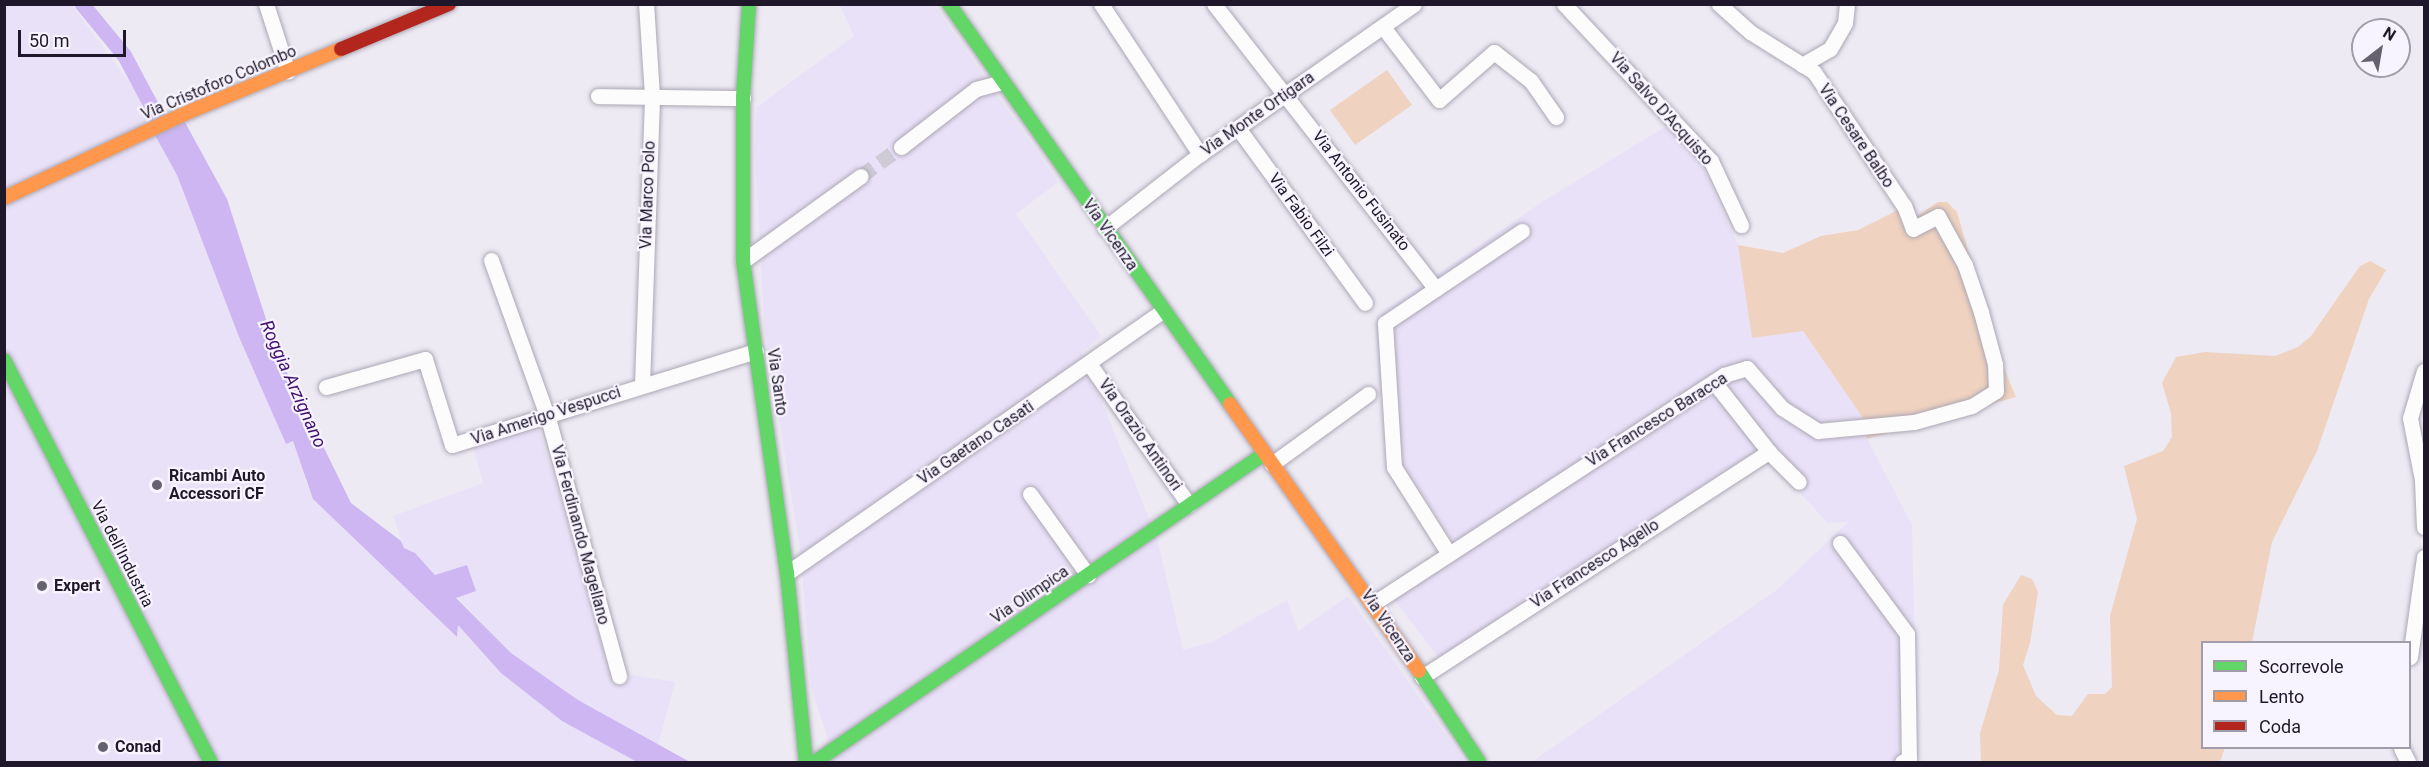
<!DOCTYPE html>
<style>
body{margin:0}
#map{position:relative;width:2429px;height:767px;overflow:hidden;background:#edeaf4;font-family:Roboto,sans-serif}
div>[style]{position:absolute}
.built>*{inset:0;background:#e9e1f8}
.green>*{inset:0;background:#efd2bf}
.water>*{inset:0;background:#ceb6f3}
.canal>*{height:15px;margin:-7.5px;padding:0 7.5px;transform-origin:7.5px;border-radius:7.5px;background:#ceb6f3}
.street-tunnel>*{height:15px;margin-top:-7.5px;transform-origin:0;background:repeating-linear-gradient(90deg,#cecad6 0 15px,transparent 0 23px)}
.roads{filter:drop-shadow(0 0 2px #aca7b4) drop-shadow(0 0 2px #aca7b4)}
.street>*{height:15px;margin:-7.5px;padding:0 7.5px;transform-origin:7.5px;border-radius:7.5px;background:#fcfcfd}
.fast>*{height:14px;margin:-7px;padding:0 7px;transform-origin:7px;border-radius:7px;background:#63d668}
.slow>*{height:14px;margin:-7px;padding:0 7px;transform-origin:7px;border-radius:7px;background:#ff974d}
.jam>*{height:14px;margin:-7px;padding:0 7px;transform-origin:7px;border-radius:7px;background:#b3261e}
.dots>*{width:16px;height:16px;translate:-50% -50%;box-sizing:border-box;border:3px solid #f8f4ff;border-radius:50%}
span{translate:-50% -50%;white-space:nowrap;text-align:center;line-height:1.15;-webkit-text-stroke:4.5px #f8f4ff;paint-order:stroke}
.street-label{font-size:16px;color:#1f182a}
.poi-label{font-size:16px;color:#1f182a;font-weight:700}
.left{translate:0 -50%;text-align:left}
.water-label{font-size:18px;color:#42106f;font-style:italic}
.frame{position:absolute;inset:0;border:6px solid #1f182a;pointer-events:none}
.legend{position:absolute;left:2201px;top:641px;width:210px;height:108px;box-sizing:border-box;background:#f8f4ff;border:2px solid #a19caa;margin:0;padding:8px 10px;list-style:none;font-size:18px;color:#1f182a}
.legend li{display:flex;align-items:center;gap:12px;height:30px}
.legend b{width:30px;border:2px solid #a19caa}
.north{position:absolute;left:2351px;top:18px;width:60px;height:60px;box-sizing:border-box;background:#f8f4ff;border:2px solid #a19caa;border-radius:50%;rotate:31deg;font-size:16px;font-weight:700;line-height:24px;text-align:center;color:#1f182a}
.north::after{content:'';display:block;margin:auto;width:21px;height:27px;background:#676271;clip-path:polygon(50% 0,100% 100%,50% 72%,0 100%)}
.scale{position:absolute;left:18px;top:30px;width:108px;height:27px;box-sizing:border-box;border:3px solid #1f182a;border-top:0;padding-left:8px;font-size:18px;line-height:21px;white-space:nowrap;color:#1f182a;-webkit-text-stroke:4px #f8f4ff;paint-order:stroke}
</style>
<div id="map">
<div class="built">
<div style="clip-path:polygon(4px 5px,72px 5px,160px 124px,151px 128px,177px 175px,239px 337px,286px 443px,293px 440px,308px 478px,304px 480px,457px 636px,458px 625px,501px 673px,562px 721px,637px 762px,5px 762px)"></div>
<div style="clip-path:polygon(840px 5px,934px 5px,1058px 182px,1016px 214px,1101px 336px,1082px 353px,1157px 538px,1183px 650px,1212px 642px,1287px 600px,1298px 631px,1348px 596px,1465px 762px,815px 762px,828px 739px,811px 687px,801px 556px,764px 323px,755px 151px,757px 107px,854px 36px)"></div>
<div style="clip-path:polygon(1673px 122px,1689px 137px,1738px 245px,1752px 338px,1802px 330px,1865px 421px,1867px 439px,1912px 525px,1915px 662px,1912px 646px,1898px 762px,1532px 762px,1778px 589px,1848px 522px,1828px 523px,1768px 458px,1448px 670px,1393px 598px,1450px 547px,1452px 540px,1400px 461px,1384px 419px,1375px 323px,1383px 312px,1542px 202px)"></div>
<div style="clip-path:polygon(536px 420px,617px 680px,625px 682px,632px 675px,675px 682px,658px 745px,578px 700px,511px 654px,415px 553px,404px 548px,393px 516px,483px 483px,471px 438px)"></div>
</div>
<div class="green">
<div style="clip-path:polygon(1387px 70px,1412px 105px,1355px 145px,1330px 110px)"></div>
<div style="clip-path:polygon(1938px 202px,1947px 202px,1957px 212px,1998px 354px,2016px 397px,1867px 439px,1865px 421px,1803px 331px,1752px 338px,1738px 245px,1783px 253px,1821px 236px,1858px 230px,1898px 210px,1916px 217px)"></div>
<div style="clip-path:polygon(2370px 261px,2386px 270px,2369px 299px,2317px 451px,2272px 542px,2252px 642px,2202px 642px,2202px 748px,2225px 748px,2220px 762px,1981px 762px,1980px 733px,1999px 670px,2003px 605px,2021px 575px,2032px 579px,2038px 592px,2030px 643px,2023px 665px,2036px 696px,2057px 715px,2072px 716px,2088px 694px,2105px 694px,2112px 687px,2110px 616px,2137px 519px,2124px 466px,2163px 451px,2172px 437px,2171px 413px,2162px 383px,2176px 357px,2205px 352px,2275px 356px,2298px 347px,2311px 336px,2360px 266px)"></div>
</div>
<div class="water">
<div style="clip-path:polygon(181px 115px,227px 199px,276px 350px,351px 503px,401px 541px,404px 548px,415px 553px,435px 575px,467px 565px,476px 591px,456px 598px,511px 653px,578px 700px,690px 762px,637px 762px,562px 721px,501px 673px,458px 625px,457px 637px,313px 499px,293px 441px,286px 444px,239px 337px,177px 175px,151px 128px)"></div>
</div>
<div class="canal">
<div style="left:82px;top:4px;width:66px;rotate:50.5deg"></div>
<div style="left:124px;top:55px;width:87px;rotate:62deg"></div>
</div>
<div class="street-tunnel">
<div style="left:861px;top:176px;width:49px;rotate:-35.9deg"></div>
</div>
<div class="roads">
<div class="street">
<div style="left:266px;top:4px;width:71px;rotate:72.1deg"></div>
<div style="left:1101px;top:4px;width:180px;rotate:56.6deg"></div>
<div style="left:1214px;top:4px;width:361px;rotate:52.1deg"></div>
<div style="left:1564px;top:4px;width:215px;rotate:46.9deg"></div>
<div style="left:1711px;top:161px;width:71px;rotate:64.9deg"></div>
<div style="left:1383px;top:27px;width:92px;rotate:52.5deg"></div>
<div style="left:1439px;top:100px;width:73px;rotate:-41.1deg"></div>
<div style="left:1494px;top:52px;width:47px;rotate:38.1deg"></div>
<div style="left:1531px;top:81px;width:44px;rotate:55.2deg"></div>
<div style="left:1802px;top:65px;width:32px;rotate:-30deg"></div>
<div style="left:1830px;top:49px;width:30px;rotate:-60deg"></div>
<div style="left:1845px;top:23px;width:19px;rotate:-84deg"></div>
<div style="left:598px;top:96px;width:145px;rotate:0.8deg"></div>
<div style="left:1238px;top:128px;width:216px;rotate:54deg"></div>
<div style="left:901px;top:147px;width:95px;rotate:-37.7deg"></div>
<div style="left:976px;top:89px;width:27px;rotate:-15deg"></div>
<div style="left:1105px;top:228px;width:120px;rotate:-37.9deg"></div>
<div style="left:1200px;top:154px;width:261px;rotate:-35deg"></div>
<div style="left:491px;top:260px;width:168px;rotate:70.2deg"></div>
<div style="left:548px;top:418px;width:268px;rotate:74.6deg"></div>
<div style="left:743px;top:261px;width:145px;rotate:-35.8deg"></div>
<div style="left:1090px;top:365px;width:171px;rotate:54.7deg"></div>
<div style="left:2424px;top:371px;width:49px;rotate:106.6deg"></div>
<div style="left:2410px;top:418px;width:63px;rotate:79deg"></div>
<div style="left:2422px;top:480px;width:47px;rotate:87.6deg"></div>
<div style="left:1714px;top:382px;width:89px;rotate:51.8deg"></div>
<div style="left:1769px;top:452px;width:42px;rotate:45deg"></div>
<div style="left:642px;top:385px;width:289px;rotate:-88deg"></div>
<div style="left:652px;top:96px;width:92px;rotate:-93.7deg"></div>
<div style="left:326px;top:387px;width:103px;rotate:-15.8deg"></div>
<div style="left:425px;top:359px;width:90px;rotate:72.6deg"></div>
<div style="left:452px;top:445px;width:318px;rotate:-17.2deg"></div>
<div style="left:1272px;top:464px;width:119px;rotate:-36.1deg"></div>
<div style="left:1030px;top:494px;width:100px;rotate:54.4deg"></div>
<div style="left:1840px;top:543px;width:113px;rotate:53.6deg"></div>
<div style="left:1907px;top:634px;width:124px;rotate:89.1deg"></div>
<div style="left:1909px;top:758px;width:8px;rotate:150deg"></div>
<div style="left:1449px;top:554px;width:103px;rotate:-122.3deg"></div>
<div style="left:1394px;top:467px;width:144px;rotate:-93.6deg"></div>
<div style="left:1385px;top:323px;width:165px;rotate:-33.9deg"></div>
<div style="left:787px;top:573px;width:458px;rotate:-34.9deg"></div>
<div style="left:1374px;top:603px;width:418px;rotate:-33.1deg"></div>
<div style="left:1724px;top:375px;width:24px;rotate:-17deg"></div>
<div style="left:1747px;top:368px;width:53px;rotate:48.8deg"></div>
<div style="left:1782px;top:408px;width:43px;rotate:32.6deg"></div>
<div style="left:1818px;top:431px;width:96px;rotate:-5.4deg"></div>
<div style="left:1914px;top:422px;width:60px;rotate:-15.4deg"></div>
<div style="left:1972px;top:406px;width:28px;rotate:-32deg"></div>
<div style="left:1996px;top:391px;width:27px;rotate:-92deg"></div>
<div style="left:1995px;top:364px;width:54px;rotate:-105.1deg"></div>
<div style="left:1981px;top:312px;width:50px;rotate:-108.8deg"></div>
<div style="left:1965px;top:265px;width:56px;rotate:-118.9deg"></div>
<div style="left:1938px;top:216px;width:28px;rotate:153deg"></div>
<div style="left:1913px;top:229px;width:25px;rotate:-111deg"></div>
<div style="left:1904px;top:206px;width:161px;rotate:-123.9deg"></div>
<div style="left:1814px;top:72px;width:75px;rotate:-148deg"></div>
<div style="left:1750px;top:32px;width:42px;rotate:-137.9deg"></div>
<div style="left:2410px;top:657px;width:101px;rotate:-82deg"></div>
<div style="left:1422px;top:677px;width:414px;rotate:-33deg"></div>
<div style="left:2401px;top:748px;width:16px;rotate:63deg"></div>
</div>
<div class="fast">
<div style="left:749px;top:4px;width:94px;rotate:93.7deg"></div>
<div style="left:743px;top:98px;width:163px;rotate:90deg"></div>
<div style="left:743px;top:261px;width:315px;rotate:82deg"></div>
<div style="left:787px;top:573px;width:190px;rotate:84.3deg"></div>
<div style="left:949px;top:4px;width:489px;rotate:54.9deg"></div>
<div style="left:4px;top:360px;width:452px;rotate:62.8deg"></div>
<div style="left:1419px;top:671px;width:109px;rotate:56.6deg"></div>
<div style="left:815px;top:762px;width:544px;rotate:-34.45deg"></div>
</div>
<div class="slow">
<div style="left:4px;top:198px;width:201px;rotate:-25deg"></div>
<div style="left:186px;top:113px;width:168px;rotate:-22.4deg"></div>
<div style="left:1230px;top:404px;width:327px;rotate:54.7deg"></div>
</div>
<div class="jam">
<div style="left:341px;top:49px;width:117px;rotate:-22.6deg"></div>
</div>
</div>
<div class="dots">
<div style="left:157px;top:485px;background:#676271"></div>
<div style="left:42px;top:586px;background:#676271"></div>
<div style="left:103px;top:747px;background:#676271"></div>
</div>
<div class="street-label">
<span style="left:219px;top:83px;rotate:-23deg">Via Cristoforo Colombo</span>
<span style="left:1661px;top:109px;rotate:48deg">Via Salvo D'Acquisto</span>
<span style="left:1258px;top:114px;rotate:-35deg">Via Monte Ortigara</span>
<span style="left:1856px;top:136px;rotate:56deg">Via Cesare Balbo</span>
<span style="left:1361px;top:191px;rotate:52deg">Via Antonio Fusinato</span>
<span style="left:648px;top:195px;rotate:-88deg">Via Marco Polo</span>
<span style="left:1301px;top:215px;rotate:54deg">Via Fabio Filzi</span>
<span style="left:1110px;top:235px;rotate:55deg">Via Vicenza</span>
<span style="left:777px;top:382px;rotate:82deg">Via Santo</span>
<span style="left:546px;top:416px;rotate:-18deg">Via Amerigo Vespucci</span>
<span style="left:1657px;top:420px;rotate:-32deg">Via Francesco Baracca</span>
<span style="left:1140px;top:435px;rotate:55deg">Via Orazio Antinori</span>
<span style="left:976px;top:443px;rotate:-34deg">Via Gaetano Casati</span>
<span style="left:580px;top:535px;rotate:75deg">Via Ferdinando Magellano</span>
<span style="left:122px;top:554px;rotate:63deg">Via dell'Industria</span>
<span style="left:1595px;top:564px;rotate:-33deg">Via Francesco Agello</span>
<span style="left:1030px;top:595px;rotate:-34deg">Via Olimpica</span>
<span style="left:1388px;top:626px;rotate:56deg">Via Vicenza</span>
</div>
<div class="poi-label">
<span class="left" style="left:169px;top:485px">Ricambi Auto<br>Accessori CF</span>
<span class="left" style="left:54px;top:586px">Expert</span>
<span class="left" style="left:115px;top:747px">Conad</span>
</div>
<div class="water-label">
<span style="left:293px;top:384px;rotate:66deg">Roggia Arzignano</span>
</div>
<div class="frame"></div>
<ul class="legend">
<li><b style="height:8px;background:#63d668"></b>Scorrevole</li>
<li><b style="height:8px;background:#ff974d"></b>Lento</li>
<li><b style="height:8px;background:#b3261e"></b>Coda</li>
</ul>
<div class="north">N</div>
<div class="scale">50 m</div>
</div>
